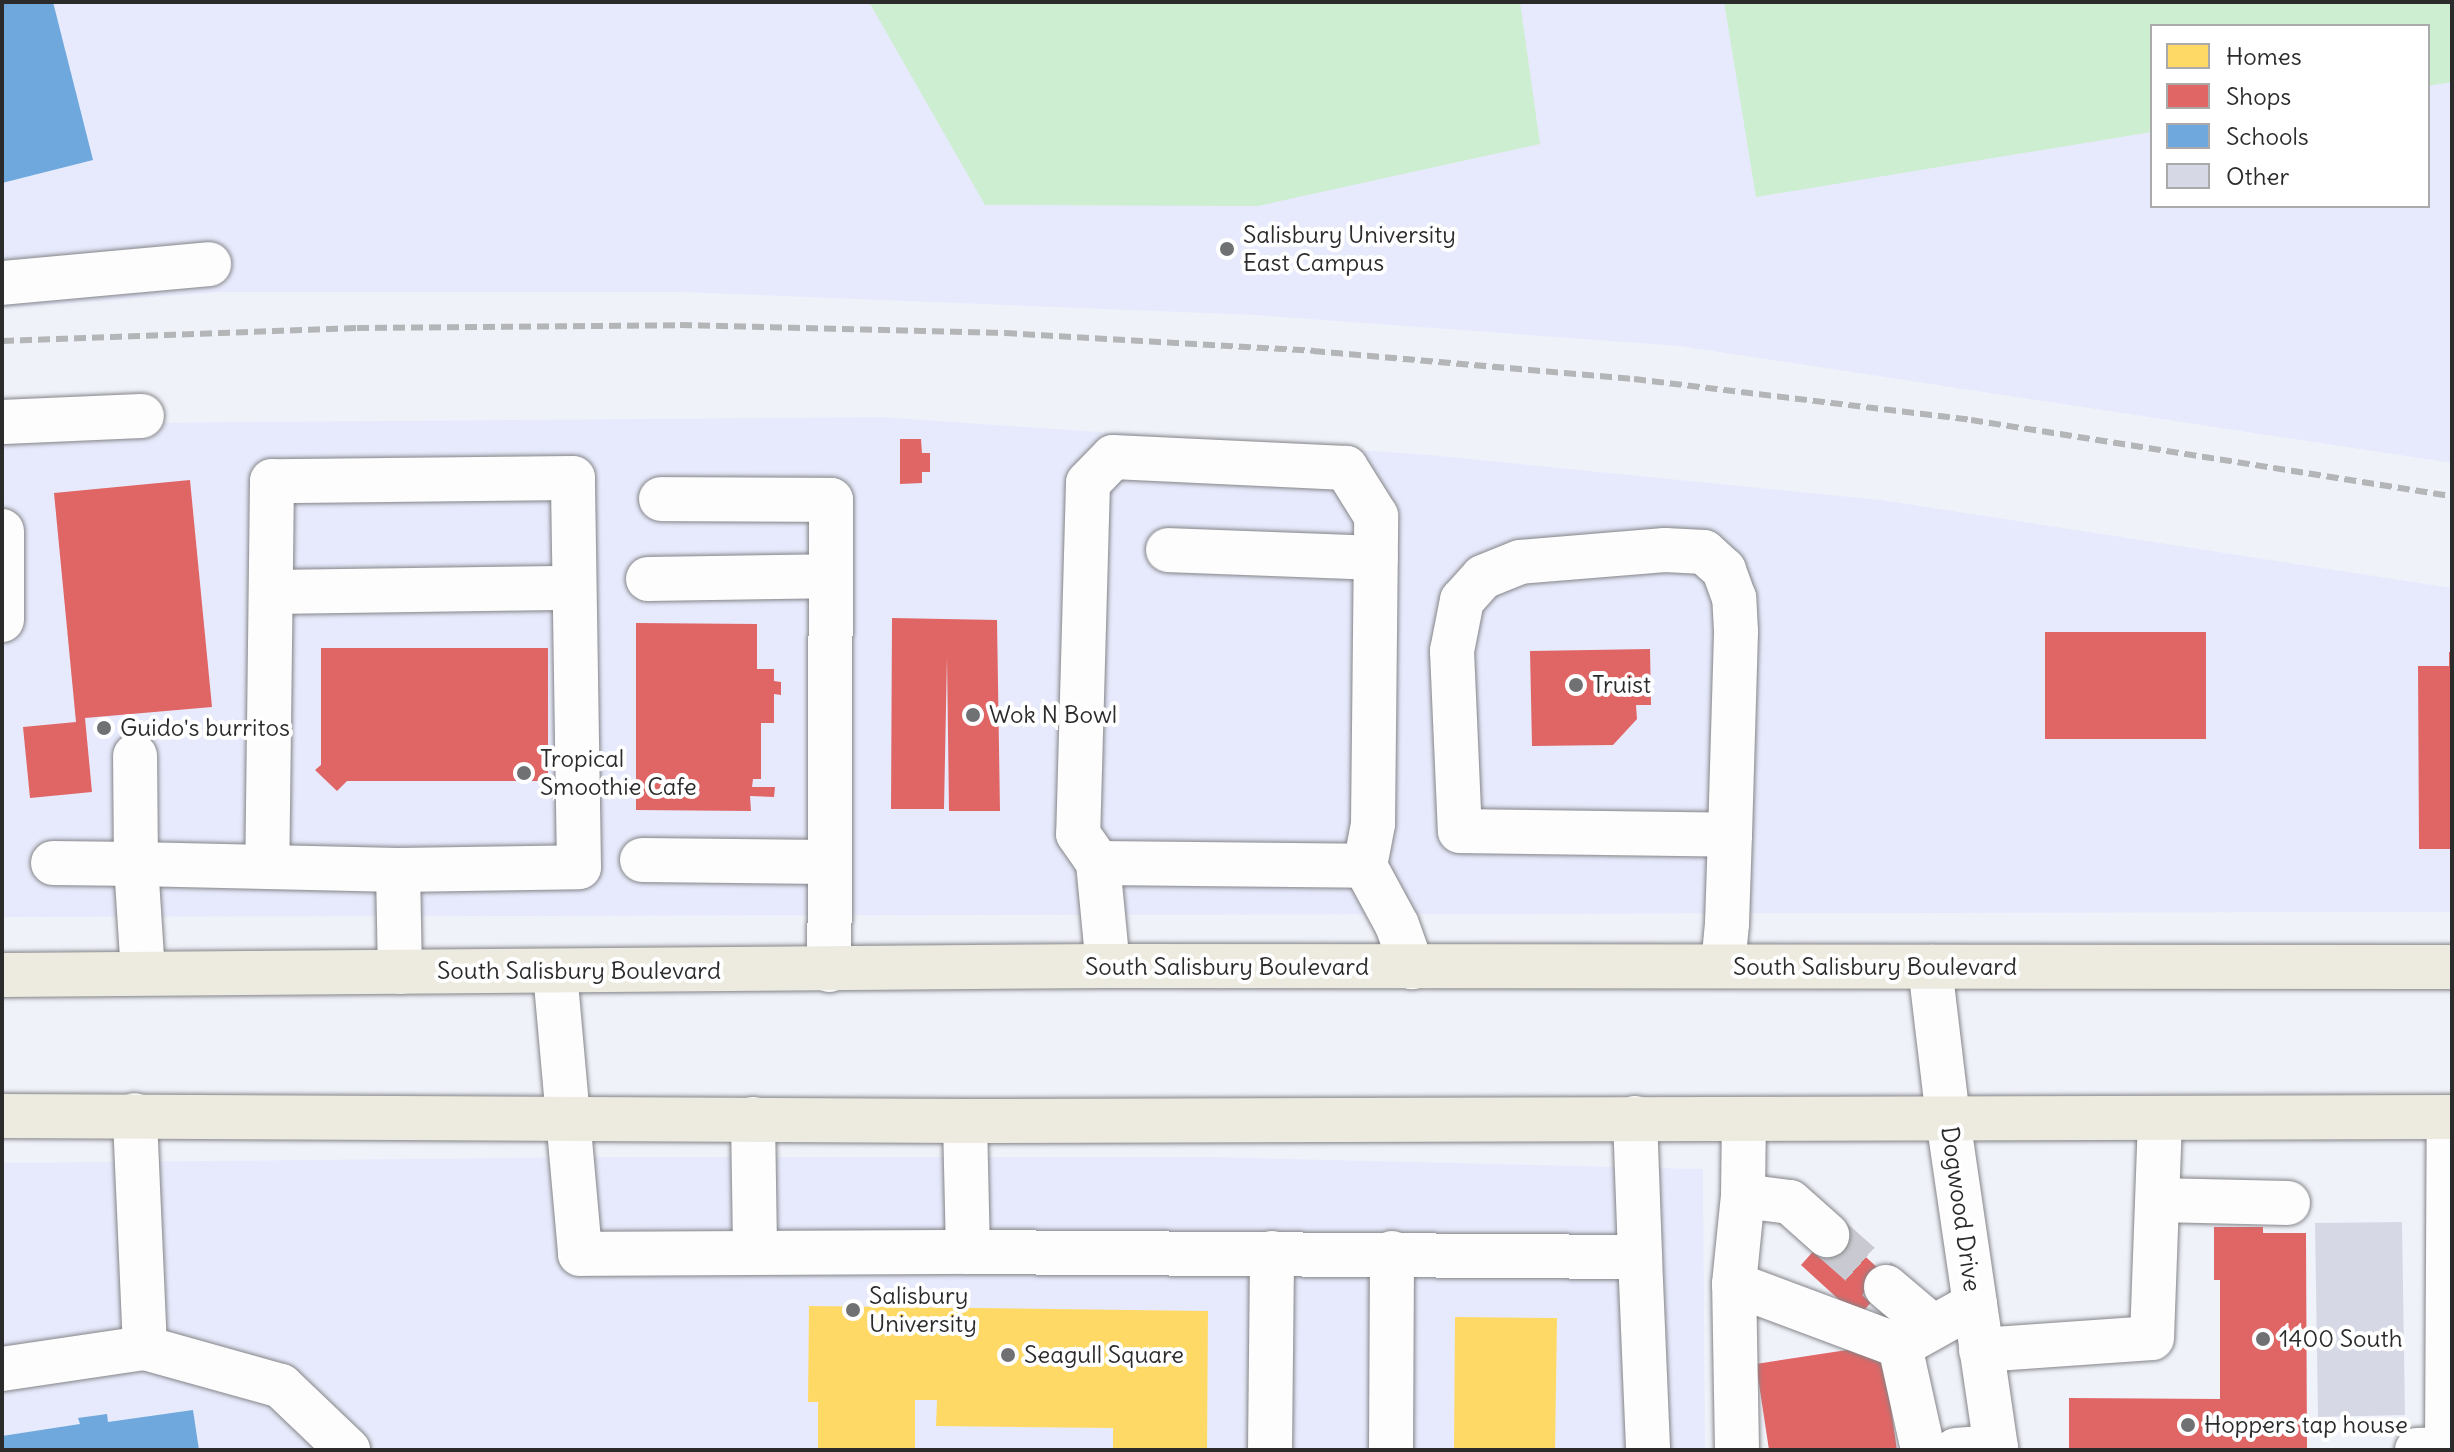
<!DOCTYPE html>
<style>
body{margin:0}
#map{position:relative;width:2454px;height:1452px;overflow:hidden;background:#f0f2fa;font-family:Delius,sans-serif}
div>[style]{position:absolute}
.built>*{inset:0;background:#e7eafc}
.green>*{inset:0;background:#ceeed1}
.homes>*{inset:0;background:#ffd966}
.shops>*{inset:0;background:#e06666}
.schools>*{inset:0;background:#6fa8dc}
.building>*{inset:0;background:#d6d9e5}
.minor-tunnel>*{height:44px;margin-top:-22px;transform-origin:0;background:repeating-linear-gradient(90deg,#c9cad1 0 44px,transparent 0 66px)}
.roads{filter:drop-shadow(0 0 2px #848588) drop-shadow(0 0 2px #848588)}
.minor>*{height:44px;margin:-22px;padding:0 22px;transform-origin:22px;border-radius:22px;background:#fdfdfe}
.major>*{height:44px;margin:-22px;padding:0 22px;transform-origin:22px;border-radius:22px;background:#edebe0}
.rail>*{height:6px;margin-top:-3px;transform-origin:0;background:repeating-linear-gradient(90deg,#b4b5b6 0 12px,transparent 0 18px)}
.dots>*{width:22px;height:22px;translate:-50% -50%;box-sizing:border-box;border:4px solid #fff;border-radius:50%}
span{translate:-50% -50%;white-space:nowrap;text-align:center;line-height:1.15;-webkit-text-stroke:8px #fff;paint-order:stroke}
.poi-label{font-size:24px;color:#2b2b2b}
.left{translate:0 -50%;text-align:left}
.street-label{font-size:24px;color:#2b2b2b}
.frame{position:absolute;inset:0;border:4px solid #2b2b2b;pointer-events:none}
.legend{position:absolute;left:2150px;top:24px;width:280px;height:184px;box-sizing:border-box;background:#fff;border:2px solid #aaa;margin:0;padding:10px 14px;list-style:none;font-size:24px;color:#2b2b2b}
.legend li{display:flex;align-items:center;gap:16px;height:40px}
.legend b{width:40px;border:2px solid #aaa}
</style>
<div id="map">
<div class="built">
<div style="clip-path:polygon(evenodd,2px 2px,2452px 2px,2452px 463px,1680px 346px,1254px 315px,680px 292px,218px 292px,2px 308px,2px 2px,2152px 26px,2428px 26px,2428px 206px,2152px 206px,2152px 26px)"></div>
<div style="clip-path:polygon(881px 417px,1430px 455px,1881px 500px,2452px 588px,2452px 912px,2px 917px,2px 429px,114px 423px)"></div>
<div style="clip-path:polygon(603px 1157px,1212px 1157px,1703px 1169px,1705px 1450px,2px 1450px,2px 1163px)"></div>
</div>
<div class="green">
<div style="clip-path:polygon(869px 2px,1520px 2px,1540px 144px,1258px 206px,985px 205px)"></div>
<div style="clip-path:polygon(1724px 2px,2452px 2px,2452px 82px,2428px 86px,2428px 26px,2152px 26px,2152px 132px,1756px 197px)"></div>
</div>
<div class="homes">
<div style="clip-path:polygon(809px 1306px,1208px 1311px,1207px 1450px,1113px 1450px,1113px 1428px,936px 1426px,937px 1400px,915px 1400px,915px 1450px,818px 1450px,818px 1402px,808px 1402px)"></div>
<div style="clip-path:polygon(1455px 1317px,1557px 1318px,1555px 1450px,1454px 1450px)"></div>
</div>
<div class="shops">
<div style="clip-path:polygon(900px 439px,921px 439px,922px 453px,930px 453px,930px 472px,922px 472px,922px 483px,900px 484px)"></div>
<div style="clip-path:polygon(190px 480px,212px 707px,85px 718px,92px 792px,30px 798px,23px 727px,76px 722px,54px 493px)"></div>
<div style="clip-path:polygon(892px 618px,997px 620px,1000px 811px,949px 811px,947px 657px,944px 809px,891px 809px)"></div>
<div style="clip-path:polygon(636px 623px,757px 624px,757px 669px,774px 669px,774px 681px,781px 682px,781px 695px,774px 694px,774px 723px,761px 723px,761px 779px,753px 779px,752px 787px,775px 787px,774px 797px,750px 796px,751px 811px,636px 810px)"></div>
<div style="clip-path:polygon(2045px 632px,2206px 632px,2206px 739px,2045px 739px)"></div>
<div style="clip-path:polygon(321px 648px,548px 648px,548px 781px,347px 781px,337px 791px,315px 770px,321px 765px)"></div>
<div style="clip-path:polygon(1650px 649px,1651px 705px,1636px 705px,1637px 719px,1613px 745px,1532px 746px,1530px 651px)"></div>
<div style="clip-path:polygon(2449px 652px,2452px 652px,2452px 849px,2419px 849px,2418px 666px,2449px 666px)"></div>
<div style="clip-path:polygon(2214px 1227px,2263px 1227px,2263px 1233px,2306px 1233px,2307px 1450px,2069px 1450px,2069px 1398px,2220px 1399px,2220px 1280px,2214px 1280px)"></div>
<div style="clip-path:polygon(1834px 1228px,1891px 1280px,1858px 1317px,1801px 1265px)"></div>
<div style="clip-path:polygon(1860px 1348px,1885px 1366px,1897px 1450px,1769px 1450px,1756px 1364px)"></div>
</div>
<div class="schools">
<div style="clip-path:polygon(2px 2px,53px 2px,93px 160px,2px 183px)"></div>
<div style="clip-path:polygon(193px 1410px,199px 1450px,2px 1450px,2px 1436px,80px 1424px,78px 1418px,107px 1414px,108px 1422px)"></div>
</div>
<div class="building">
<div style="clip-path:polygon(2402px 1222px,2405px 1415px,2318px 1417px,2315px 1223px)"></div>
</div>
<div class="minor-tunnel">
<div style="left:1827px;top:1235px;width:79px;rotate:41.4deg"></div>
</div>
<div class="roads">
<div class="minor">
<div style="left:2px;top:283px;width:208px;rotate:-5.2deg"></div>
<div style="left:2px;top:422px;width:140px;rotate:-2.5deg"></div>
<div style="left:661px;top:499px;width:170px;rotate:0.3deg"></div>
<div style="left:831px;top:500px;width:470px;rotate:90.2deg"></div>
<div style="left:2px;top:531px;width:89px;rotate:90deg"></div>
<div style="left:1168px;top:550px;width:208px;rotate:2.2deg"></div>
<div style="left:648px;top:579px;width:182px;rotate:-0.9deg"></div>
<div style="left:271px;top:592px;width:303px;rotate:-0.8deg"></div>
<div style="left:642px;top:860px;width:186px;rotate:0.6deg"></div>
<div style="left:53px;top:863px;width:83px;rotate:0.7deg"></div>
<div style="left:136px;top:864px;width:108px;rotate:-90.5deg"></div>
<div style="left:1098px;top:863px;width:267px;rotate:0.6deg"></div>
<div style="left:1365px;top:866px;width:43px;rotate:-79.2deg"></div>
<div style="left:1373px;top:824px;width:308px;rotate:-89.4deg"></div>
<div style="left:1376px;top:516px;width:57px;rotate:-122deg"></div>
<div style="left:1346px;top:468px;width:233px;rotate:-177.3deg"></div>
<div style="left:1113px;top:457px;width:36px;rotate:134deg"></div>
<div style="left:1088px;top:483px;width:351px;rotate:91.6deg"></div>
<div style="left:1078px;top:834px;width:35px;rotate:55deg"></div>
<div style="left:1098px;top:863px;width:103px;rotate:84.5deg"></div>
<div style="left:1365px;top:866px;width:67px;rotate:61.5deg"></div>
<div style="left:1397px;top:925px;width:45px;rotate:70.3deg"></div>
<div style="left:398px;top:870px;width:102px;rotate:88.9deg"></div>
<div style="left:1723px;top:966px;width:42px;rotate:-84.6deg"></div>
<div style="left:1727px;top:924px;width:89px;rotate:-88.1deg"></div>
<div style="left:1730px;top:835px;width:204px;rotate:-88.3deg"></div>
<div style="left:1736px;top:631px;width:33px;rotate:-93deg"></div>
<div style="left:1734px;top:598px;width:30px;rotate:-110deg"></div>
<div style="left:1724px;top:570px;width:27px;rotate:-138deg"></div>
<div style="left:1704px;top:552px;width:39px;rotate:-177deg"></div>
<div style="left:1665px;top:550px;width:145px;rotate:175.3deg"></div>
<div style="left:1520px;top:562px;width:40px;rotate:158deg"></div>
<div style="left:1483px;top:577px;width:31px;rotate:132deg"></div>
<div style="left:1462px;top:600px;width:52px;rotate:101.1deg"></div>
<div style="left:1452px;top:651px;width:180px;rotate:87.5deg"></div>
<div style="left:1460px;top:831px;width:270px;rotate:0.8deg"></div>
<div style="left:1930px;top:967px;width:153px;rotate:83.2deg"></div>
<div style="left:1948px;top:1119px;width:334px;rotate:81.7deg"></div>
<div style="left:555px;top:972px;width:283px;rotate:84.9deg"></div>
<div style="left:580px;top:1254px;width:388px;rotate:-0.3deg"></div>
<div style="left:143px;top:973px;width:109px;rotate:-93.7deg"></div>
<div style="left:136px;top:864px;width:262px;rotate:1.3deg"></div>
<div style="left:398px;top:870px;width:181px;rotate:-0.9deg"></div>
<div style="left:579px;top:867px;width:389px;rotate:-90.9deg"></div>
<div style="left:573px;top:478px;width:301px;rotate:179.4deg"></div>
<div style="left:272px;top:481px;width:386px;rotate:90.7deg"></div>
<div style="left:1635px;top:1118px;width:139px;rotate:87.9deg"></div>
<div style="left:753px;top:1119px;width:133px;rotate:89.1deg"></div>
<div style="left:965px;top:1121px;width:131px;rotate:88.7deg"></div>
<div style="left:968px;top:1252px;width:672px;rotate:0.43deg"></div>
<div style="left:1640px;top:1257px;width:193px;rotate:87.6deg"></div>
<div style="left:1743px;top:1196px;width:47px;rotate:7.3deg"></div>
<div style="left:1790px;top:1202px;width:50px;rotate:41.7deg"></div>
<div style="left:2158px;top:1200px;width:130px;rotate:1.3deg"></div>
<div style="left:1734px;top:1284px;width:177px;rotate:20.5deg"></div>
<div style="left:1900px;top:1346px;width:107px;rotate:77.5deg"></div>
<div style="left:1886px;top:1287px;width:60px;rotate:40.3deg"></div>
<div style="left:1900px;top:1346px;width:86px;rotate:-29.2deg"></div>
<div style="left:145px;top:1348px;width:141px;rotate:15.6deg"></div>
<div style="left:281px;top:1386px;width:93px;rotate:43.7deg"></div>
<div style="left:1981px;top:1350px;width:171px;rotate:-4deg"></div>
<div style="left:2152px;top:1338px;width:220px;rotate:-87.9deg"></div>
<div style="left:2px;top:1369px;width:145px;rotate:-8.4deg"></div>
<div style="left:145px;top:1348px;width:233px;rotate:-92.5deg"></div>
<div style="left:1270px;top:1450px;width:197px;rotate:-89.4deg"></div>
<div style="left:1391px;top:1450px;width:197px;rotate:-89.7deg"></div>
<div style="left:1737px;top:1450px;width:166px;rotate:-91deg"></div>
<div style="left:1734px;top:1284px;width:88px;rotate:-84.2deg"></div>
<div style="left:1743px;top:1196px;width:77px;rotate:-89.3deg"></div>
<div style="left:1956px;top:1450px;width:40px;rotate:-4.3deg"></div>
<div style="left:2417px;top:1450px;width:30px;rotate:-2deg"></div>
<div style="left:2447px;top:1449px;width:332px;rotate:-89.7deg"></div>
</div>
<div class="major">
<div style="left:2px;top:975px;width:1106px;rotate:-0.47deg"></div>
<div style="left:1108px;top:966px;width:1344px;rotate:0.04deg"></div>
<div style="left:2px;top:1116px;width:963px;rotate:0.3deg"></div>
<div style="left:965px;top:1121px;width:1487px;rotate:-0.15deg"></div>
</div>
</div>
<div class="rail">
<div style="left:2px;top:341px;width:355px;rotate:-2.1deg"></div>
<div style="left:357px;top:328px;width:323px;rotate:-0.5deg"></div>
<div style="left:680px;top:325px;width:325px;rotate:1.4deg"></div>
<div style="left:1005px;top:333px;width:309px;rotate:3.3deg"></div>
<div style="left:1313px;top:351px;width:322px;rotate:5deg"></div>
<div style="left:1634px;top:379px;width:339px;rotate:6.9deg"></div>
<div style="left:1971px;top:420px;width:487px;rotate:9deg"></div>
</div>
<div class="dots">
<div style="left:1227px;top:249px;background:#707173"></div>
<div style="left:1576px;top:685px;background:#707173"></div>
<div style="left:973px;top:715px;background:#707173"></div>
<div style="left:104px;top:728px;background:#707173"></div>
<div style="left:524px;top:773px;background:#707173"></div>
<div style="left:853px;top:1310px;background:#707173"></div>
<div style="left:2263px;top:1339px;background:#707173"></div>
<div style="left:1008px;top:1355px;background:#707173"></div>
<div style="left:2188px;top:1425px;background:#707173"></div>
</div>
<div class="poi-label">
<span class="left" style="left:1243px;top:249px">Salisbury University<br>East Campus</span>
<span class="left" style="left:1592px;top:685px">Truist</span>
<span class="left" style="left:989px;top:715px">Wok N Bowl</span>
<span class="left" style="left:120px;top:728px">Guido's burritos</span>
<span class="left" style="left:540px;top:773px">Tropical<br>Smoothie Cafe</span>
<span class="left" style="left:869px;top:1310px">Salisbury<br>University</span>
<span class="left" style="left:2279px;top:1339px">1400 South</span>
<span class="left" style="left:1024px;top:1355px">Seagull Square</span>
<span class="left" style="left:2204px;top:1425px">Hoppers tap house</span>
</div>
<div class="street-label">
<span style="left:1227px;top:967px">South Salisbury Boulevard</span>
<span style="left:1875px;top:967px">South Salisbury Boulevard</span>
<span style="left:579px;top:971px">South Salisbury Boulevard</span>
<span style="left:1961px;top:1209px;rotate:82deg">Dogwood Drive</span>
</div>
<div class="frame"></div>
<ul class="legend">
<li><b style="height:22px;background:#ffd966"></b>Homes</li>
<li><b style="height:22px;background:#e06666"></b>Shops</li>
<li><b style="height:22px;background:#6fa8dc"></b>Schools</li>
<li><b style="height:22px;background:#d6d9e5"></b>Other</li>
</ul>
</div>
